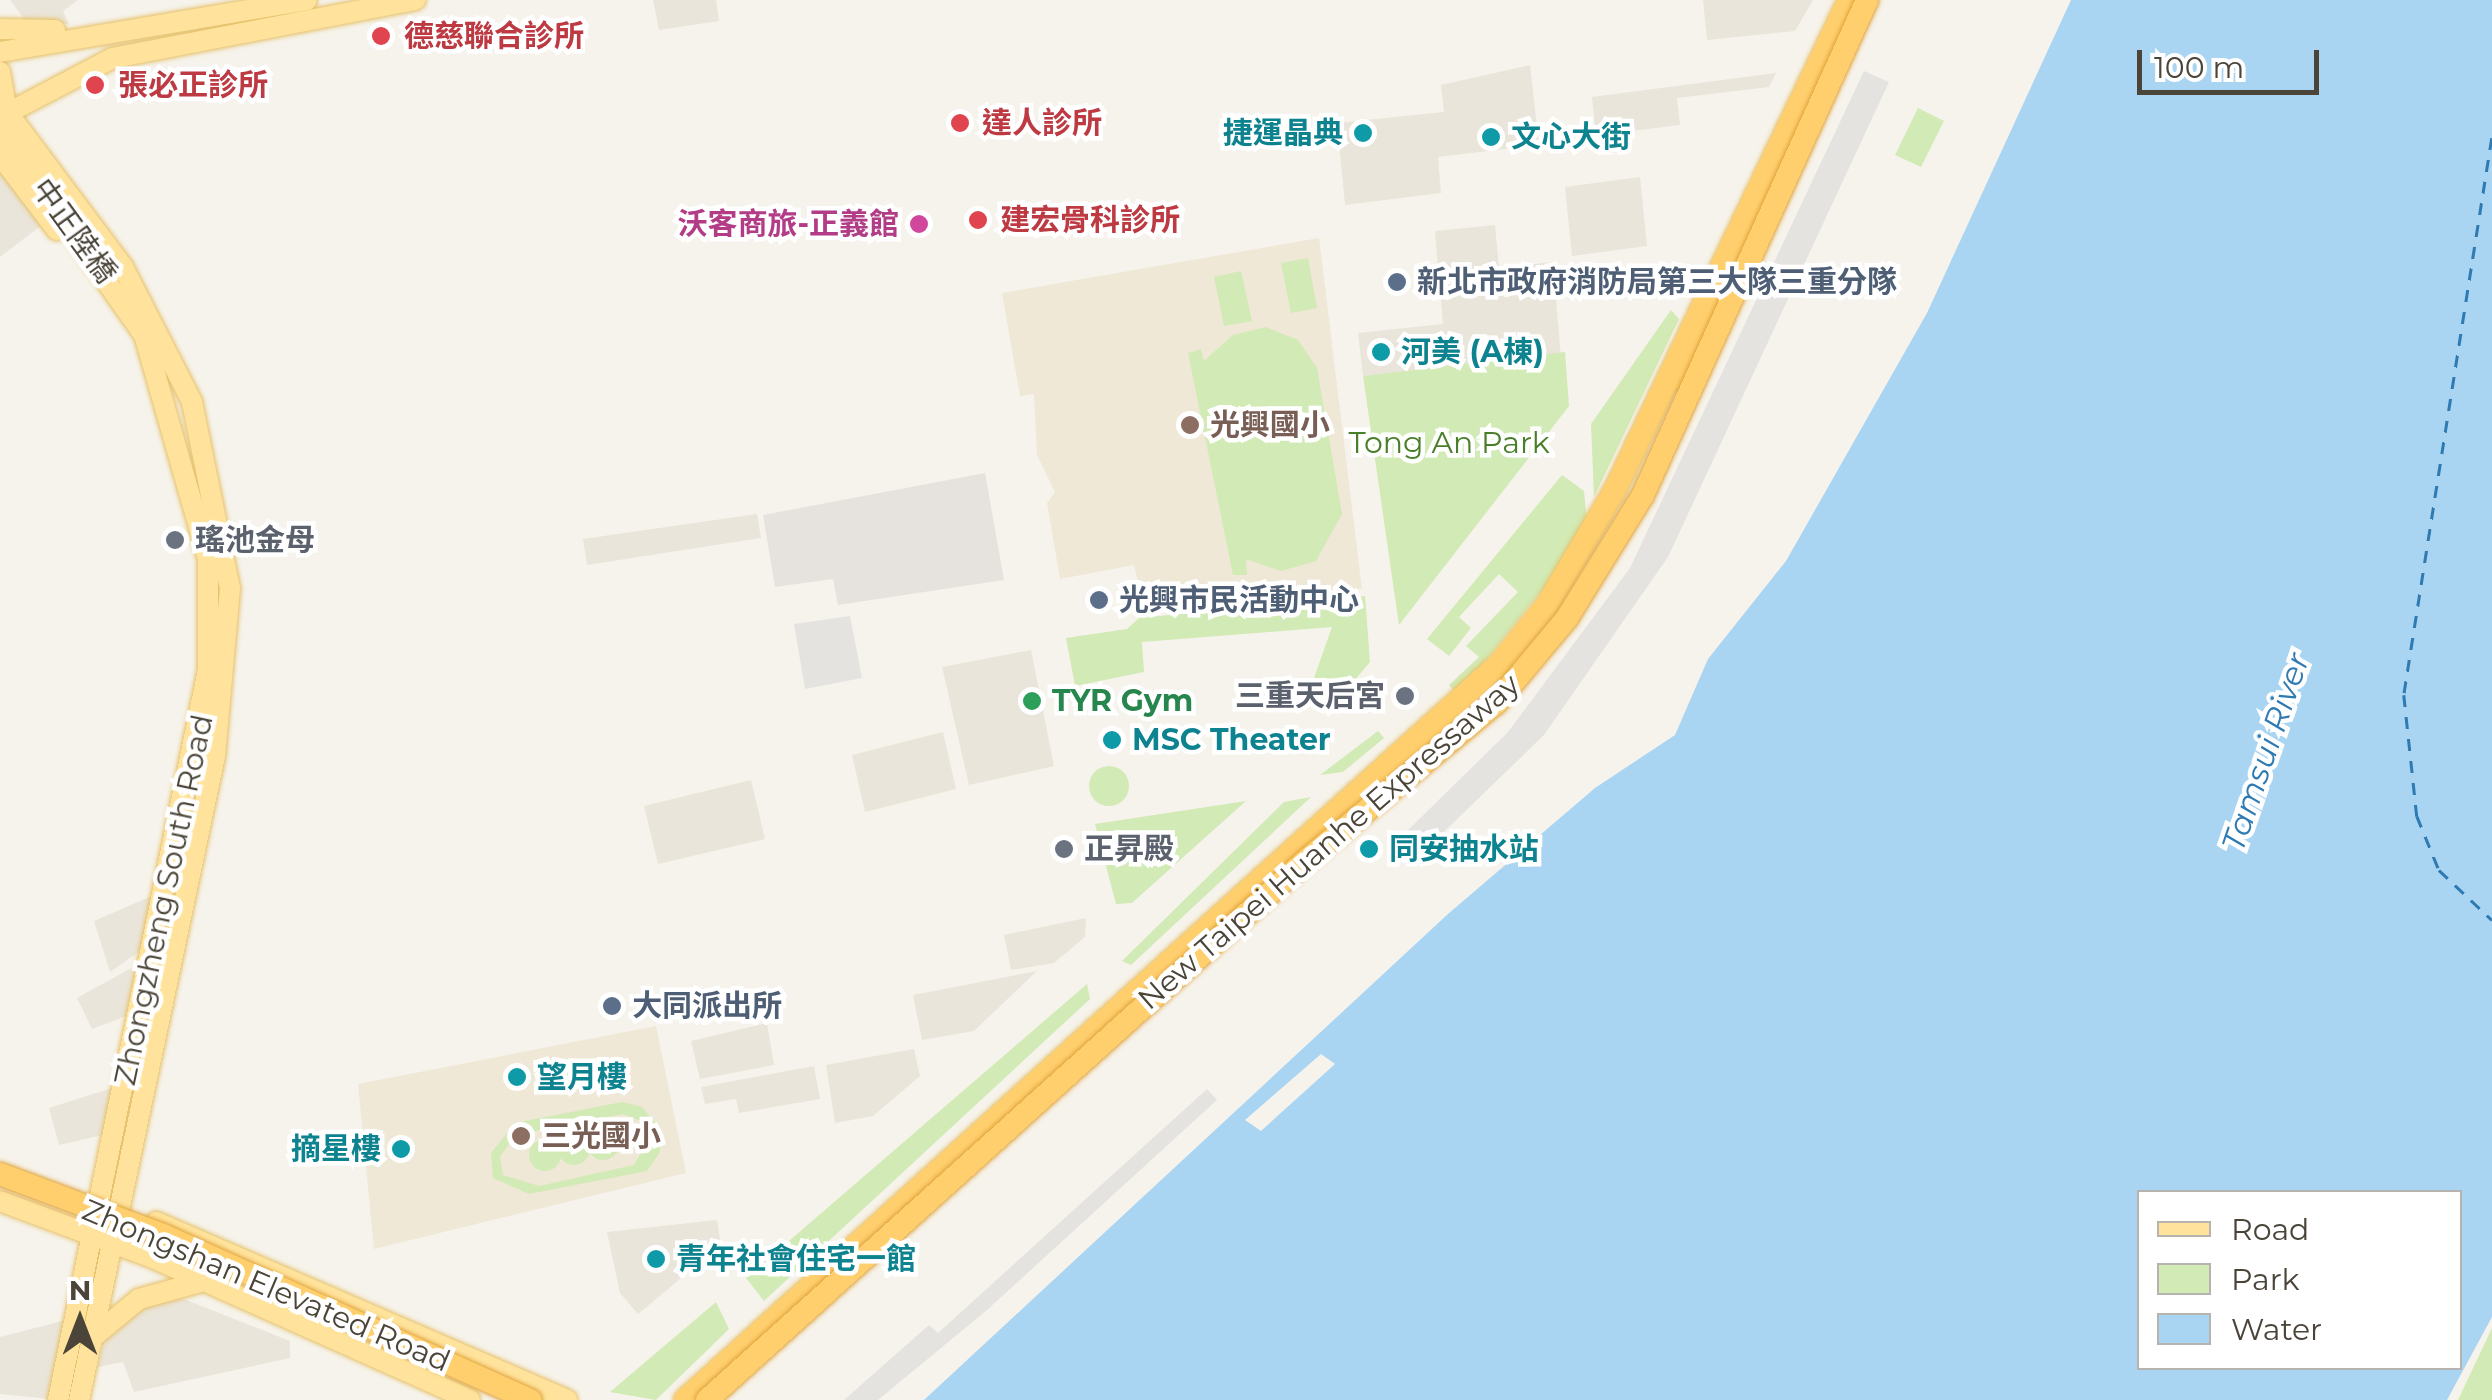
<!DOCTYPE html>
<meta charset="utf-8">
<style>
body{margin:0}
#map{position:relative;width:2492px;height:1400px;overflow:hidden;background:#f6f3ec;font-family:Montserrat,"Noto Sans TC",sans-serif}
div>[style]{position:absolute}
.residential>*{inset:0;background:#eae5da}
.industrial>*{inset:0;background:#e6e2dd}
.education>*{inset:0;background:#efe8d6}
.green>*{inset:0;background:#d2eab5}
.round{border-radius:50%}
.parking>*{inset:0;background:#e5e3e0}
.water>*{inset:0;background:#a9d4f2}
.pier>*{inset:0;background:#f6f3ec}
.ferry>*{height:2.5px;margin-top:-1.25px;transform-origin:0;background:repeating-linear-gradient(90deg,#2e7ab2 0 12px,transparent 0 22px)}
.roads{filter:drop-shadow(0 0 2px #e6c16a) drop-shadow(0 0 2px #e6c16a)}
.major>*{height:20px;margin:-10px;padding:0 10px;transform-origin:10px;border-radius:10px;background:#ffe39c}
.highway>*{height:22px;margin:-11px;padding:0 11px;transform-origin:11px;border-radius:11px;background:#ffcf6e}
.bridges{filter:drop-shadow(0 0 2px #e0a43c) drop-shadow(0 0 2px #e0a43c)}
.highway-bridge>*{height:22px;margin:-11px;padding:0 11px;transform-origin:11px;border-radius:11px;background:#ffcf6e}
.dots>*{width:28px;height:28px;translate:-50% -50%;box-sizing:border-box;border:5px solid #fff;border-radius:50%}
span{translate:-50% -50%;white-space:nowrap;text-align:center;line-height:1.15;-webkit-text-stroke:9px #fff;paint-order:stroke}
.health-label{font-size:30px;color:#be3a42;font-weight:700}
.left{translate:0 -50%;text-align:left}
.culture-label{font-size:30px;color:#0d838f;font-weight:700}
.right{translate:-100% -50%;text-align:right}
.hotel-label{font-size:30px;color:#b23c85;font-weight:700}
.street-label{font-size:30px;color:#4b4439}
.service-label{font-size:30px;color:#4e5e75;font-weight:700}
.education-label{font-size:30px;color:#785e54;font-weight:700}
.park-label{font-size:30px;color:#4a7f2a}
.worship-label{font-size:30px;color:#5b616d;font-weight:700}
.leisure-label{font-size:30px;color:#27864d;font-weight:700}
.water-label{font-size:32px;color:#2e7ab2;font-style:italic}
.legend{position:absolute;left:2137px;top:1190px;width:325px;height:180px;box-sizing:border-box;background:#fff;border:2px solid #b7b4b0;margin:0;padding:12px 18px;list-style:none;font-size:30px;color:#4b4439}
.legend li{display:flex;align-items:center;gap:20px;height:50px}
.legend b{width:50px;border:2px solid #b7b4b0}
.north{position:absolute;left:30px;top:1270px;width:100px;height:100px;-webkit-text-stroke:8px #fff;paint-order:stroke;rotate:0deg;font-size:28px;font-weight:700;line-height:40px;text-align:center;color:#4b4439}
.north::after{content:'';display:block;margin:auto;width:35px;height:45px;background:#4b4439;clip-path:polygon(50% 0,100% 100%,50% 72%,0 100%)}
.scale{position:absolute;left:2137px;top:50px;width:182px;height:45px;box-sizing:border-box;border:5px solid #4b4439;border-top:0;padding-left:12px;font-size:30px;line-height:35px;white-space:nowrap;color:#4b4439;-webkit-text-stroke:8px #fff;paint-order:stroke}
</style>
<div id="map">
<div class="residential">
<div style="clip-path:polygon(10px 0,78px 0,63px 11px,69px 24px,27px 23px)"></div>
<div style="clip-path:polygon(653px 0,716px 0,719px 21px,659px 30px)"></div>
<div style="clip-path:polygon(1703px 0,1813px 0,1795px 31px,1707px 40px)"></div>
<div style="clip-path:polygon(1530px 65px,1539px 145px,1438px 157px,1441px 193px,1345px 205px,1337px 123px,1444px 112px,1441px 85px)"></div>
<div style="clip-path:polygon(1776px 73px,1769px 87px,1677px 98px,1680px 125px,1560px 140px,1559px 132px,1595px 127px,1592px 97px)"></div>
<div style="clip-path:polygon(0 170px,42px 225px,0 257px)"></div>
<div style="clip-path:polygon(1640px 177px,1647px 246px,1572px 256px,1565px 187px)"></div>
<div style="clip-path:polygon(1495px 225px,1499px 268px,1553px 262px,1561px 358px,1363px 376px,1358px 333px,1443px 324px,1435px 231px)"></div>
<div style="clip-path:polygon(757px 514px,761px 538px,587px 565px,583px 539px)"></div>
<div style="clip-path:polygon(1031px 650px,1054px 766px,969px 785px,942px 667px)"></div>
<div style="clip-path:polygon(943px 732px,956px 789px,865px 812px,852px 755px)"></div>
<div style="clip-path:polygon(751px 780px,765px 839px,658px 864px,644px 806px)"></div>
<div style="clip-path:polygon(154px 895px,143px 949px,110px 972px,94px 921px)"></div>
<div style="clip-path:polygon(1086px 918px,1085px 937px,1054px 963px,1011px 970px,1004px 935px)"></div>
<div style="clip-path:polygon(137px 965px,126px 1016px,92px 1029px,77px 998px)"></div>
<div style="clip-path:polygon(1037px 971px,974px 1031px,922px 1040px,913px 995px)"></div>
<div style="clip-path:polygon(767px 1023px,774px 1065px,700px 1079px,691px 1041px)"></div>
<div style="clip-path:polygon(914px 1049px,920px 1076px,873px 1116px,835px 1123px,826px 1065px)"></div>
<div style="clip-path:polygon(814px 1066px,820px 1099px,739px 1113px,736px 1099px,705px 1104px,701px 1087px)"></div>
<div style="clip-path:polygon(112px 1088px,103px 1135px,59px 1145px,49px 1108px)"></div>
<div style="clip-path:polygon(717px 1220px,721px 1245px,638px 1314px,620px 1293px,607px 1232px)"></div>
<div style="clip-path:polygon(181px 1298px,290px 1341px,290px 1358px,134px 1392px,123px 1362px,98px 1367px,105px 1333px,125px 1312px)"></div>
<div style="clip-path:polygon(66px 1320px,49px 1399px,0 1394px,0 1337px)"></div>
</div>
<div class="industrial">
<div style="clip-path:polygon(985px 473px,1004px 580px,838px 605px,833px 579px,775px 587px,763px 515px)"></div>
</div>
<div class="education">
<div style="clip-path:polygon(1319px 238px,1362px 589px,1145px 611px,1134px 565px,1060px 579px,1047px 503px,1055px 492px,1037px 455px,1034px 394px,1020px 396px,1002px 293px)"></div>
<div style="clip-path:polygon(656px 1026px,686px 1173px,374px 1249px,358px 1084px)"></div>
</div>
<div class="green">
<div style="clip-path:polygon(1918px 108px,1944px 121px,1921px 167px,1895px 155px)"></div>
<div style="clip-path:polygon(1308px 258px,1317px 308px,1291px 313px,1281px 263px)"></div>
<div style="clip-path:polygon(1241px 271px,1252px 321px,1224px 326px,1214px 277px)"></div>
<div style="clip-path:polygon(1671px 310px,1679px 319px,1594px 497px,1591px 424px)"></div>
<div style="clip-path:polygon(1266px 327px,1298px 340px,1317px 368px,1342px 514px,1316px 561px,1281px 571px,1246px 559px,1247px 575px,1233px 575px,1188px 353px,1201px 349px,1204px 361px,1233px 335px)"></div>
<div style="clip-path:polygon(1565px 352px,1569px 406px,1399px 625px,1363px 376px)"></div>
<div style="clip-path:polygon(1562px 475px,1584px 491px,1588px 533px,1458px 695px,1449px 685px,1479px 657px,1466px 646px,1518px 592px,1499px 574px,1459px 617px,1471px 628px,1449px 656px,1427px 639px)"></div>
<div style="clip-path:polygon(1365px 596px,1370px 662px,1331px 708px,1309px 692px,1332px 627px,1142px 642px,1144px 672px,1075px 686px,1066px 638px,1127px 629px,1139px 618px)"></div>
<div style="clip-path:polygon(1378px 731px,1384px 738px,1343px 772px,1320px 775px)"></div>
<div class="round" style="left:1089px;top:766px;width:40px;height:40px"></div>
<div style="clip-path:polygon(1311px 797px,1131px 965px,1122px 961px,1284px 802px)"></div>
<div style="clip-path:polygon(1246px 801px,1132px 903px,1116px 904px,1095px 824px)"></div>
<div style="clip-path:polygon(1087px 984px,1090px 999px,764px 1301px,746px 1278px)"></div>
<div style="clip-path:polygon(evenodd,622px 1102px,642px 1107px,659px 1127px,660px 1152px,647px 1171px,529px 1194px,493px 1178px,491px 1153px,515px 1123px,622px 1102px,623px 1114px,641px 1121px,649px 1138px,634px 1165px,539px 1186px,503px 1175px,500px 1157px,515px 1135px,623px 1114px)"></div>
<div class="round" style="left:587px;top:1128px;width:32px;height:32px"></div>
<div class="round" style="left:558px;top:1133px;width:32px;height:32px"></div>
<div class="round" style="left:529px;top:1139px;width:32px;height:32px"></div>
<div style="clip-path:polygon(716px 1302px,729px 1329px,656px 1400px,610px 1392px)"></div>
<div style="clip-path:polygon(2492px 1328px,2492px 1400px,2458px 1400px)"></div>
</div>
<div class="parking">
<div style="clip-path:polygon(1864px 71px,1889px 82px,1668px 557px,1544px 735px,1420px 855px,1402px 836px,1508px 732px,1630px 568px)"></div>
<div style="clip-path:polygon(850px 616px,862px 678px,805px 689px,794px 624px)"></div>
<div style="clip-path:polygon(1207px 1089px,1217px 1100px,987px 1310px,878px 1400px,844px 1400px,929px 1325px,938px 1333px)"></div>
</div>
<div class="water">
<div style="clip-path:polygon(evenodd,2071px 0,2492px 0,2492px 1317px,2447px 1400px,924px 1400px,1448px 914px,1595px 788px,1675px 735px,1708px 659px,1786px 561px,1927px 313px,2071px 0,2140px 1192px,2460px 1192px,2460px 1368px,2140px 1368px,2140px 1192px)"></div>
</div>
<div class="pier">
<div style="clip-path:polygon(1321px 1054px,1335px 1064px,1261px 1131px,1245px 1120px)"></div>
</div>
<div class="ferry">
<div style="left:2492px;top:138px;width:564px;rotate:98.98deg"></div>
<div style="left:2404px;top:695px;width:122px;rotate:83.9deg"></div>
<div style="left:2417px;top:816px;width:58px;rotate:67.8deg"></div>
<div style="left:2439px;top:870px;width:73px;rotate:43.3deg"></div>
</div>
<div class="roads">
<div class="major">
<div style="left:0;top:29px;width:55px;rotate:1deg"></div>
<div style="left:0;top:52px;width:311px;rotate:-9.6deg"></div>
<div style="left:0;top:72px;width:41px;rotate:80.1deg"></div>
<div style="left:7px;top:112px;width:194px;rotate:53.2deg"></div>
<div style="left:123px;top:267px;width:152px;rotate:62.9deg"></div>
<div style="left:192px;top:402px;width:190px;rotate:78.5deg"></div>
<div style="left:230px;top:588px;width:169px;rotate:95.1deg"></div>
<div style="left:215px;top:756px;width:658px;rotate:101.92deg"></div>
<div style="left:0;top:117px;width:127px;rotate:-27.6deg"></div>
<div style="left:113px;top:58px;width:308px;rotate:-10.9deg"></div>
<div style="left:0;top:130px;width:263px;rotate:54.9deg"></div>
<div style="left:0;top:155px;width:94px;rotate:52.8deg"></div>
<div style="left:0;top:1201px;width:163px;rotate:20.4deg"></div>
<div style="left:153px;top:1258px;width:347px;rotate:24.1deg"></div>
<div style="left:156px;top:1222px;width:448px;rotate:23.4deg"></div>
<div style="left:93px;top:1337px;width:60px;rotate:-39.6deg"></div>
<div style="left:139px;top:1299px;width:67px;rotate:-15.5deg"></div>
<div style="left:58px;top:1400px;width:745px;rotate:-78.39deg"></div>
<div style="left:208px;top:670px;width:111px;rotate:-90deg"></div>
<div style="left:208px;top:559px;width:233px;rotate:-105.9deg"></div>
</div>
<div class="highway">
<div style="left:1683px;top:379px;width:123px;rotate:-65.9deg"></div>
<div style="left:685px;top:1400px;width:1099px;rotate:-42.12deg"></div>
<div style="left:1500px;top:663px;width:75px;rotate:-51deg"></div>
<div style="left:1547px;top:605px;width:134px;rotate:-59.4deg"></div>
<div style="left:1615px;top:490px;width:543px;rotate:-64.47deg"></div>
</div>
</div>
<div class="bridges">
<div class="highway-bridge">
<div style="left:0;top:1174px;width:174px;rotate:20.5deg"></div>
<div style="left:163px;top:1235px;width:403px;rotate:24.2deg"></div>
<div style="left:707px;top:1400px;width:802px;rotate:-42.02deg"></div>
<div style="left:1303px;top:863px;width:251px;rotate:-39.7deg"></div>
<div style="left:1496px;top:703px;width:111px;rotate:-50.1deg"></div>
<div style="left:1567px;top:618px;width:145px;rotate:-58.3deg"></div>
<div style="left:1643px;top:495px;width:543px;rotate:-65.65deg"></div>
</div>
</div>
<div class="dots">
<div style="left:381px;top:36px;background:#e0444e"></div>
<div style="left:95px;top:85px;background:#e0444e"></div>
<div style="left:960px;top:123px;background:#e0444e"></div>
<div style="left:1363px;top:133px;background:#0f9aa8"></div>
<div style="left:1491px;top:137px;background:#0f9aa8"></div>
<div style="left:978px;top:220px;background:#e0444e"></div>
<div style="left:919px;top:224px;background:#d1479c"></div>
<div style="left:1397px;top:282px;background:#5c6f8a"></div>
<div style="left:1381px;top:352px;background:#0f9aa8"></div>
<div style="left:1190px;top:425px;background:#8d6e63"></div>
<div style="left:175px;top:540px;background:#6b7280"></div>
<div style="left:1099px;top:600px;background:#5c6f8a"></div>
<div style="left:1405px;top:696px;background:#6b7280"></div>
<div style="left:1032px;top:701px;background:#2e9e5b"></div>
<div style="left:1112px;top:740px;background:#0f9aa8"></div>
<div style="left:1064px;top:849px;background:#6b7280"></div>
<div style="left:1369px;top:849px;background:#0f9aa8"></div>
<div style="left:612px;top:1006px;background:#5c6f8a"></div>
<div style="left:517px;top:1077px;background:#0f9aa8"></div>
<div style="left:521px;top:1136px;background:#8d6e63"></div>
<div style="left:401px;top:1149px;background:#0f9aa8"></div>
<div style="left:656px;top:1259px;background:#0f9aa8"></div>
</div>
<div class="health-label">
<span class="left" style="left:404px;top:36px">德慈聯合診所</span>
<span class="left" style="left:118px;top:85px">張必正診所</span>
<span class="left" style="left:982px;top:123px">達人診所</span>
<span class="left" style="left:1000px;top:220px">建宏骨科診所</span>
</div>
<div class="culture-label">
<span class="right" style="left:1343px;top:133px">捷運晶典</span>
<span class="left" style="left:1511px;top:137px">文心大街</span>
<span class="left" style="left:1401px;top:352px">河美 (A棟)</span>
<span class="left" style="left:1132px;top:740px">MSC Theater</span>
<span class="left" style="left:1389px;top:849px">同安抽水站</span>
<span class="left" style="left:537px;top:1077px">望月樓</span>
<span class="right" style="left:381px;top:1149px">摘星樓</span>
<span class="left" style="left:676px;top:1259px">青年社會住宅一館</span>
</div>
<div class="hotel-label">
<span class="right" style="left:899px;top:224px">沃客商旅-正義館</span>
</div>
<div class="street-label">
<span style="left:74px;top:231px;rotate:54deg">中正陸橋</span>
<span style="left:1329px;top:842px;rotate:-41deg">New Taipei Huanhe Expressaway</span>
<span style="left:164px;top:900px;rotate:-78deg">Zhongzheng South Road</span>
<span style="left:266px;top:1286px;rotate:23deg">Zhongshan Elevated Road</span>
</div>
<div class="service-label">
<span class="left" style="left:1417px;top:282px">新北市政府消防局第三大隊三重分隊</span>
<span class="left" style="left:1119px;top:600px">光興市民活動中心</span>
<span class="left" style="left:632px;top:1006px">大同派出所</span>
</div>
<div class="education-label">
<span class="left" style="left:1210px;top:425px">光興國小</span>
<span class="left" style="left:541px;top:1136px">三光國小</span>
</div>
<div class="park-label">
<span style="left:1449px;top:443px">Tong An Park</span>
</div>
<div class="worship-label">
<span class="left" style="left:195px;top:540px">瑤池金母</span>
<span class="right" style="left:1385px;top:696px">三重天后宮</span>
<span class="left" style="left:1084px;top:849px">正昇殿</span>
</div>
<div class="leisure-label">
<span class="left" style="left:1052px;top:701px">TYR Gym</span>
</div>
<div class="water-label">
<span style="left:2266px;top:752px;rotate:-71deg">Tamsui River</span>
</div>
<ul class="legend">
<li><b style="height:12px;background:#ffe39c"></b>Road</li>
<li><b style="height:28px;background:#d2eab5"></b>Park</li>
<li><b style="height:28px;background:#a9d4f2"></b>Water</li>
</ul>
<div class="north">N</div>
<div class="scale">100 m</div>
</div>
